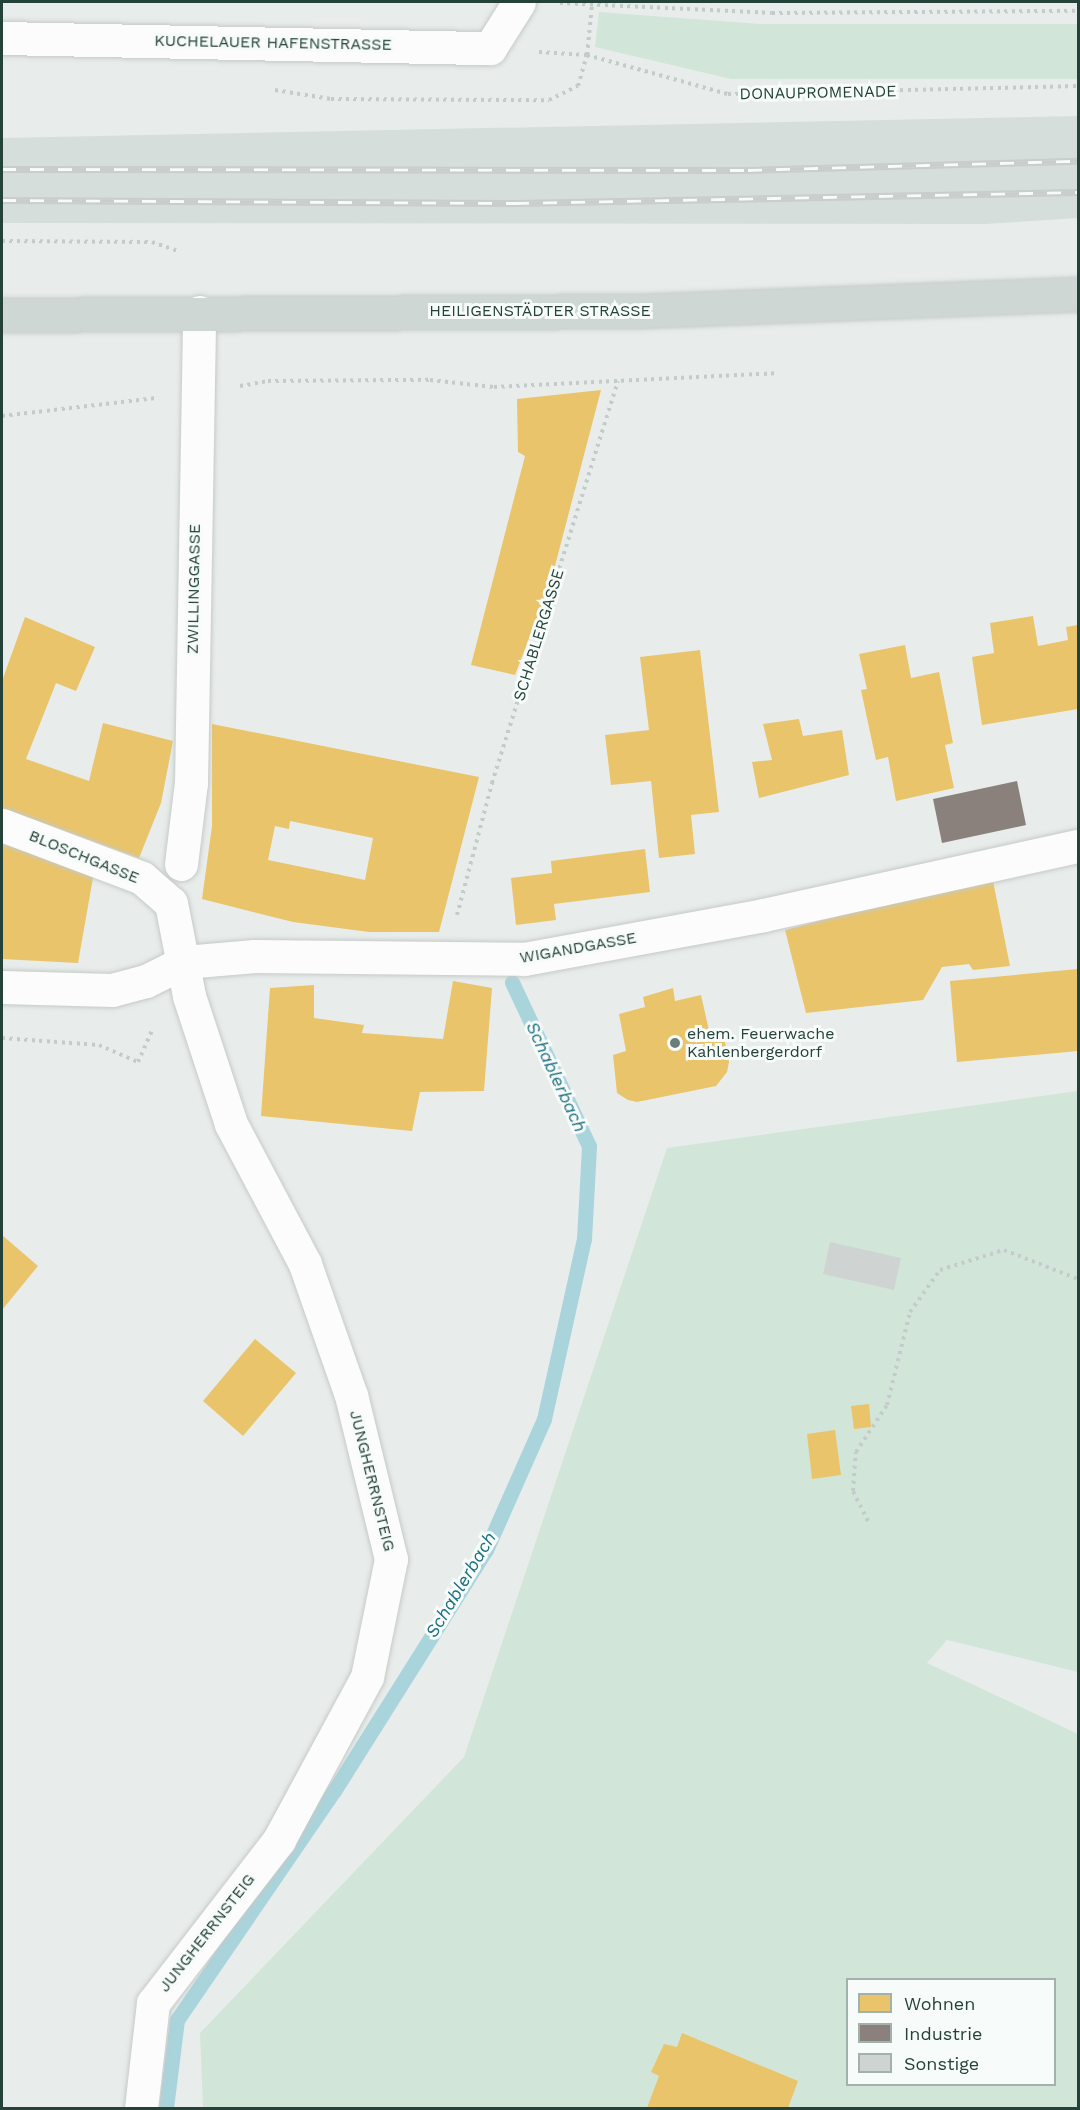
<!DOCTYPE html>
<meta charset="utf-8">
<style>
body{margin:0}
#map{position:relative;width:1080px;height:2110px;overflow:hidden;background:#e8edeb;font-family:"Work Sans",sans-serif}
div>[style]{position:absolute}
.built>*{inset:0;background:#d6dedb}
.green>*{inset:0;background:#d1e6d8}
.homes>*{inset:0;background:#e9c46a}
.industry>*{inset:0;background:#8a817c}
.stream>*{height:15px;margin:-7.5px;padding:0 7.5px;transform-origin:7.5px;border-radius:7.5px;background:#a9d4db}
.building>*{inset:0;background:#cfd4d2}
.path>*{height:4px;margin-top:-2px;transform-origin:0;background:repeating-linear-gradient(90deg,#c3ccca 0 3px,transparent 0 7.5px)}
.roads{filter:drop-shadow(0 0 2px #c5cac8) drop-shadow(0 0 2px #c5cac8)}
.minor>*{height:33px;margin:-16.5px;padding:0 16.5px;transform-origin:16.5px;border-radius:16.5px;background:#fcfcfc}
.major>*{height:33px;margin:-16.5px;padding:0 16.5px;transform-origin:16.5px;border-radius:16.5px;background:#cfd7d5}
.rail>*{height:7px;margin-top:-3.5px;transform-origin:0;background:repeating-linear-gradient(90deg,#f7fbf9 0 14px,#c9cdcc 0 28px);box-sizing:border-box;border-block:2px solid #c9cdcc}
.dots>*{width:16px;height:16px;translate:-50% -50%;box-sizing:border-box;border:3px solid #f7fbf9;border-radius:50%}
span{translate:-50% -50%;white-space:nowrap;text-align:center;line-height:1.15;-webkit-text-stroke:6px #f7fbf9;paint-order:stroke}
.street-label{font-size:16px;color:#24423a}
.poi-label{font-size:16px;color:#24423a}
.left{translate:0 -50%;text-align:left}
.water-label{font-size:18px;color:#1c6f80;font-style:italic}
.frame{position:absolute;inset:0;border:3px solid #24423a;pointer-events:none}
.legend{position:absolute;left:846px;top:1978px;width:210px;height:108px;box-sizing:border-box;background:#f7fbf9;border:2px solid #a3b1ad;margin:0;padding:8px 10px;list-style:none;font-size:18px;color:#24423a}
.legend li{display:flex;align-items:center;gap:12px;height:30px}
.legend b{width:30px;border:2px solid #a3b1ad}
</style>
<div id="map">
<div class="built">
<div style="clip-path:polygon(1078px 116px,1078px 218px,986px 224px,2px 223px,2px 138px)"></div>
</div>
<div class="green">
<div style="clip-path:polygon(599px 12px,760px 24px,1078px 24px,1078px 79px,731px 79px,595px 47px)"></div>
<div style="clip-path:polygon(evenodd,1078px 1091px,1078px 1672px,947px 1640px,927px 1663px,1078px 1734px,1078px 2108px,203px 2108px,200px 2033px,464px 1757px,667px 1148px,1078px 1091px,848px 1980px,1054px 1980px,1054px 2084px,848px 2084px,848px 1980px)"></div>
</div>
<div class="homes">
<div style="clip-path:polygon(601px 390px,551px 581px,515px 675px,471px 665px,525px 456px,518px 452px,517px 399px)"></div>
<div style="clip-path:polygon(1033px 616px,1038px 646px,1068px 640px,1066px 627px,1078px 625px,1078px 709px,982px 725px,972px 657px,994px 653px,990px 623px)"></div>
<div style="clip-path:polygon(25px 617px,95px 647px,76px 691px,56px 683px,26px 759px,89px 781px,103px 723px,173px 741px,161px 803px,139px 858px,2px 808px,2px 681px)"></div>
<div style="clip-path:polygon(905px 645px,911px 678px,939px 672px,953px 743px,945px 745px,954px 788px,896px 801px,888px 757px,876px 760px,861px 690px,867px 689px,859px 654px)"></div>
<div style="clip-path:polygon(700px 650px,719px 812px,691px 815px,695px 854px,659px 858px,651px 781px,611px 785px,605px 735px,649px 730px,640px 657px)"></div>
<div style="clip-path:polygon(799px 719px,803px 736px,842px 730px,849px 775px,759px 798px,752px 762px,772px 760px,763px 724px)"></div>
<div style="clip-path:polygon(evenodd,212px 724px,479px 777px,439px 932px,369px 932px,293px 922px,202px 899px,212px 826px,212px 724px,290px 821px,373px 838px,365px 880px,268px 860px,275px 826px,289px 829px,290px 821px)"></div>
<div style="clip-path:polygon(2px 844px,94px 872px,78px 963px,2px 959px)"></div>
<div style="clip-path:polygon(645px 849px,650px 892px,554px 904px,556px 920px,516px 925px,511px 878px,552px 873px,551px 861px)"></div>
<div style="clip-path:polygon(992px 876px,1010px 966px,973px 970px,969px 964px,942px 967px,923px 1000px,806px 1013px,785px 930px)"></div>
<div style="clip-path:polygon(1078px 969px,1078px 1051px,957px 1062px,950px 981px)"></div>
<div style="clip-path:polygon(453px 981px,492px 988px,484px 1091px,420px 1092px,412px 1131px,261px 1116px,270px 988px,314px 985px,314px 1018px,364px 1025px,362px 1033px,443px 1039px)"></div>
<div style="clip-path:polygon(673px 988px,675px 1001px,701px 995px,710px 1035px,723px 1032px,729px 1062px,727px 1072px,716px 1086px,637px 1102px,628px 1100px,617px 1093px,613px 1055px,626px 1051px,619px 1014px,645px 1007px,643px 997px)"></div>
<div style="clip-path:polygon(2px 1235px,38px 1266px,2px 1310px)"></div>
<div style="clip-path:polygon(255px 1339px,296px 1373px,243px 1436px,203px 1401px)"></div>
<div style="clip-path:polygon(869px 1404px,871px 1427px,854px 1429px,851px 1406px)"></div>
<div style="clip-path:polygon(835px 1430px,841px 1475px,812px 1479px,807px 1434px)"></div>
<div style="clip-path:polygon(682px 2033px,798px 2081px,788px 2108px,647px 2108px,659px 2076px,651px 2072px,664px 2044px,677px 2047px)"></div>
</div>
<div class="industry">
<div style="clip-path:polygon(1017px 781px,1026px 825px,942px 843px,933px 799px)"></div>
</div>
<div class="stream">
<div style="left:166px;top:2108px;width:89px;rotate:-82.9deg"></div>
<div style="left:177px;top:2020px;width:278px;rotate:-55.6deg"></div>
<div style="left:334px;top:1791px;width:285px;rotate:-57.8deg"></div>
<div style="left:486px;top:1550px;width:143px;rotate:-66.1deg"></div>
<div style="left:544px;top:1419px;width:184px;rotate:-77.5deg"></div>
<div style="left:584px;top:1239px;width:93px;rotate:-86.9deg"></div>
<div style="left:589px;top:1146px;width:181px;rotate:-115.2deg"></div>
</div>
<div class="building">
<div style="clip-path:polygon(830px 1242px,901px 1258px,894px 1290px,823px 1274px)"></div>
</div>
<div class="path">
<div style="left:560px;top:3px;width:212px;rotate:2.7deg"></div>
<div style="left:772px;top:13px;width:306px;rotate:-0.4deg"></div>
<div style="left:539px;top:52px;width:48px;rotate:3.6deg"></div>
<div style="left:587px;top:55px;width:146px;rotate:15.5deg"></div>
<div style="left:728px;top:94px;width:350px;rotate:-1.3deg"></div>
<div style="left:275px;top:90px;width:57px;rotate:9.1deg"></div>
<div style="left:331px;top:99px;width:218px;rotate:0.3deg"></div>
<div style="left:549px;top:100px;width:32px;rotate:-26deg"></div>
<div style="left:578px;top:86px;width:32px;rotate:-74deg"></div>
<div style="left:587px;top:55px;width:50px;rotate:-84.3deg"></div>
<div style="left:2px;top:241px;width:150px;rotate:0.4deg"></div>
<div style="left:152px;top:242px;width:28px;rotate:19deg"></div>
<div style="left:240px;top:386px;width:28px;rotate:-10deg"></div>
<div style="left:268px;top:381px;width:162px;rotate:-0.4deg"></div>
<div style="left:430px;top:380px;width:64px;rotate:6.2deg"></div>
<div style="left:494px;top:387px;width:285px;rotate:-2.8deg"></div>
<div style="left:2px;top:416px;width:155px;rotate:-6.7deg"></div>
<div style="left:457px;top:915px;width:137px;rotate:-75.1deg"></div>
<div style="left:492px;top:783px;width:421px;rotate:-72.6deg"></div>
<div style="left:2px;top:1038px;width:97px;rotate:4.1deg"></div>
<div style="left:99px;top:1045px;width:43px;rotate:23.6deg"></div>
<div style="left:138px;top:1062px;width:36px;rotate:-66deg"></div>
<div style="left:868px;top:1521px;width:34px;rotate:-117deg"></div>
<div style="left:853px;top:1491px;width:39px;rotate:-86deg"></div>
<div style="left:856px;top:1452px;width:56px;rotate:-56.6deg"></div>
<div style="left:887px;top:1405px;width:96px;rotate:-76.1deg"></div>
<div style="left:910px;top:1312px;width:52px;rotate:-54.5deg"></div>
<div style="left:940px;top:1270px;width:67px;rotate:-17.4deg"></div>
<div style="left:1004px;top:1250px;width:79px;rotate:21.4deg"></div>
</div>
<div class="roads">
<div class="minor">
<div style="left:2px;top:38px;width:488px;rotate:1.2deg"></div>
<div style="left:490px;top:48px;width:54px;rotate:-57.8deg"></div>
<div style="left:2px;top:825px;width:150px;rotate:20.7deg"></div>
<div style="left:142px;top:878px;width:38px;rotate:41deg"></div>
<div style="left:171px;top:903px;width:95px;rotate:79deg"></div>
<div style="left:189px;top:996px;width:135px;rotate:71.8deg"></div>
<div style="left:231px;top:1124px;width:158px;rotate:62.1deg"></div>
<div style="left:305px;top:1264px;width:139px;rotate:70.7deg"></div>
<div style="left:351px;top:1395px;width:169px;rotate:76.3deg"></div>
<div style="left:391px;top:1559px;width:120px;rotate:101.5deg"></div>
<div style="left:367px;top:1677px;width:185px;rotate:118.4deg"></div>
<div style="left:279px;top:1840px;width:206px;rotate:127.7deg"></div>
<div style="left:153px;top:2003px;width:106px;rotate:96.5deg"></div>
<div style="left:181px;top:864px;width:82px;rotate:-83deg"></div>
<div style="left:191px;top:783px;width:471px;rotate:-89deg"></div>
<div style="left:2px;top:987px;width:110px;rotate:1.6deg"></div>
<div style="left:112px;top:990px;width:35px;rotate:-15deg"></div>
<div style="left:146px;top:981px;width:42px;rotate:-26.6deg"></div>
<div style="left:184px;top:962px;width:71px;rotate:-4.8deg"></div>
<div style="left:255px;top:956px;width:269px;rotate:0.6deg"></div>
<div style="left:524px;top:959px;width:243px;rotate:-10.4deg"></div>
<div style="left:763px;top:915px;width:322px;rotate:-12.4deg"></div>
</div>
<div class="major">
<div style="left:2px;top:315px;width:638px;rotate:-0.36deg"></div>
<div style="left:640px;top:311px;width:438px;rotate:-2.2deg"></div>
</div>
</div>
<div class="rail">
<div style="left:2px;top:169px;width:746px;rotate:0.08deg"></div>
<div style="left:748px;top:170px;width:330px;rotate:-1.6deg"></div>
<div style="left:2px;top:200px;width:513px;rotate:0.34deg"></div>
<div style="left:515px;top:203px;width:563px;rotate:-1.12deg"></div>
</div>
<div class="dots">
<div style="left:675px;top:1043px;background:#697e78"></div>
</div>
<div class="street-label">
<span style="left:273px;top:43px;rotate:1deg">KUCHELAUER HAFENSTRASSE</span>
<span style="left:818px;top:93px;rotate:-1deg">DONAUPROMENADE</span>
<span style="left:540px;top:311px">HEILIGENSTÄDTER STRASSE</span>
<span style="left:194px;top:589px;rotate:-89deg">ZWILLINGGASSE</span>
<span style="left:539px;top:635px;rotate:-73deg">SCHABLERGASSE</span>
<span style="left:84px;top:857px;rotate:22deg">BLOSCHGASSE</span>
<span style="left:578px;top:948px;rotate:-10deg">WIGANDGASSE</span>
<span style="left:372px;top:1481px;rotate:76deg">JUNGHERRNSTEIG</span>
<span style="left:207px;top:1933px;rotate:-52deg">JUNGHERRNSTEIG</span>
</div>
<div class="poi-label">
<span class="left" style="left:687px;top:1043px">ehem. Feuerwache<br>Kahlenbergerdorf</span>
</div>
<div class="water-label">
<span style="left:556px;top:1077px;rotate:65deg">Schablerbach</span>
<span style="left:461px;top:1585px;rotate:-59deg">Schablerbach</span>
</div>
<div class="frame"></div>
<ul class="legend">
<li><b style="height:16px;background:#e9c46a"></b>Wohnen</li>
<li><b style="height:16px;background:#8a817c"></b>Industrie</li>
<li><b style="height:16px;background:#cfd4d2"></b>Sonstige</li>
</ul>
</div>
